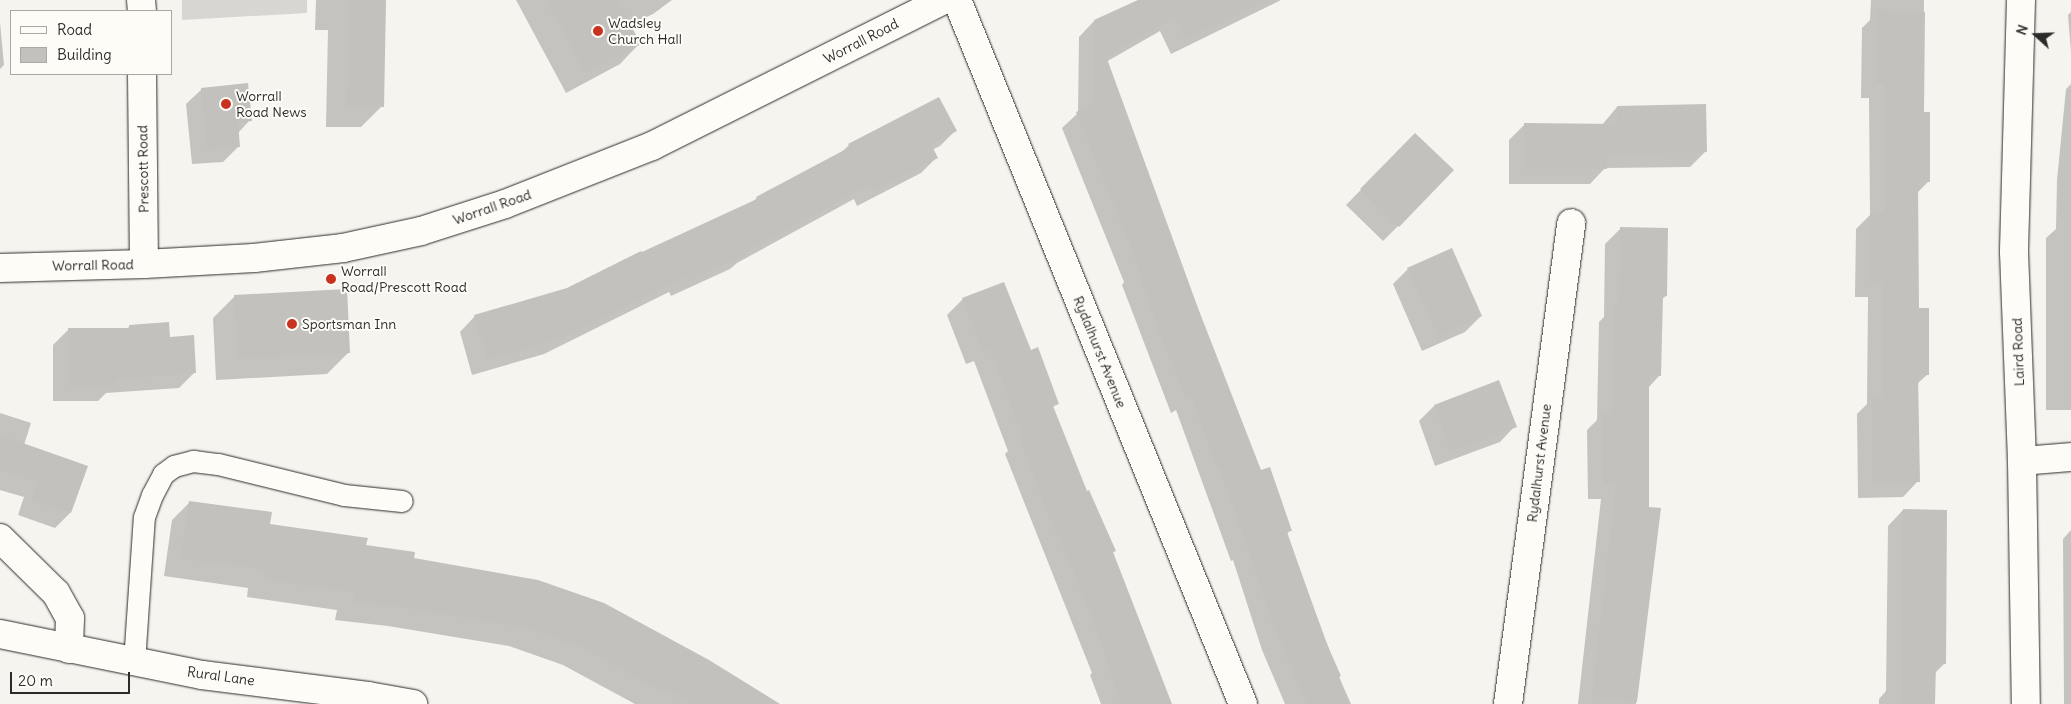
<!DOCTYPE html>
<style>
body{margin:0}
#map{position:relative;width:2071px;height:704px;overflow:hidden;background:#f5f4ef;font-family:Delius,sans-serif}
div>[style]{position:absolute}
.green>*{inset:0;background:#d7d6d2}
.shadow>*{inset:0;background:#0003}
.building>*{inset:0;background:#c2c1be}
.roads{filter:drop-shadow(0 0 1px #2b2b2b) drop-shadow(0 0 1px #2b2b2b)}
.lane>*{height:21px;margin:-10.5px;padding:0 10.5px;transform-origin:10.5px;border-radius:10.5px;background:#fdfcf7}
.street>*{height:28px;margin:-14px;padding:0 14px;transform-origin:14px;border-radius:14px;background:#fdfcf7}
.secondary>*{height:28px;margin:-14px;padding:0 14px;transform-origin:14px;border-radius:14px;background:#fdfcf7}
.dots>*{width:14px;height:14px;translate:-50% -50%;box-sizing:border-box;border:2px solid #fdfcf7;border-radius:50%}
span{translate:-50% -50%;white-space:nowrap;text-align:center;line-height:1.15;-webkit-text-stroke:4px #fdfcf7;paint-order:stroke}
.poi-label{font-size:14px;color:#2b2b2b}
.left{translate:0 -50%;text-align:left}
.street-label{font-size:14px;color:#2b2b2b}
.legend{position:absolute;left:10px;top:10px;width:162px;height:65px;box-sizing:border-box;background:#fdfcf7;border:1px solid #a9a8a5;margin:0;padding:6px 9px;list-style:none;font-size:15px;color:#2b2b2b}
.legend li{display:flex;align-items:center;gap:10px;height:25px}
.legend b{width:25px;border:1px solid #a9a8a5}
.north{position:absolute;left:2011px;top:10px;width:50px;height:50px;-webkit-text-stroke:4px #fdfcf7;paint-order:stroke;rotate:290deg;font-size:14px;font-weight:700;line-height:20px;text-align:center;color:#2b2b2b}
.north::after{content:'';display:block;margin:auto;width:18px;height:22px;background:#2b2b2b;clip-path:polygon(50% 0,100% 100%,50% 72%,0 100%)}
.scale{position:absolute;left:10px;top:672px;width:120px;height:22px;box-sizing:border-box;border:2px solid #2b2b2b;border-top:0;padding-left:6px;font-size:15px;line-height:18px;white-space:nowrap;color:#2b2b2b;-webkit-text-stroke:4px #fdfcf7;paint-order:stroke}
</style>
<div id="map">
<div class="green">
<div style="clip-path:polygon(182px 0,307px 0,307px 13px,182px 20px)"></div>
</div>
<div class="shadow">
<div style="clip-path:polygon(316px 0,385px 0,382px 106px,361px 127px,326px 127px,328px 30px,315px 30px)"></div>
<div style="clip-path:polygon(516px 0,672px 0,653px 14px,629px 25px,639px 44px,620px 64px,566px 93px)"></div>
<div style="clip-path:polygon(1139px 0,1281px 0,1171px 54px,1160px 31px,1106px 62px,1197px 308px,1260px 472px,1290px 530px,1287px 534px,1349px 704px,1285px 704px,1262px 650px,1233px 560px,1231px 561px,1176px 410px,1171px 413px,1122px 285px,1124px 282px,1062px 128px,1078px 113px,1079px 37px,1094px 21px)"></div>
<div style="clip-path:polygon(1871px 0,1924px 0,1923px 113px,1929px 181px,1917px 193px,1917px 309px,1928px 374px,1917px 384px,1918px 481px,1903px 497px,1858px 498px,1857px 414px,1867px 404px,1868px 297px,1855px 297px,1856px 229px,1870px 215px,1869px 98px,1861px 98px,1862px 28px,1870px 20px)"></div>
<div style="clip-path:polygon(2071px 12px,2071px 52px,2068px 15px)"></div>
<div style="clip-path:polygon(0 22px,4px 65px,0 69px)"></div>
<div style="clip-path:polygon(2071px 84px,2071px 410px,2046px 410px,2046px 238px,2056px 229px,2057px 180px,2066px 89px)"></div>
<div style="clip-path:polygon(202px 89px,250px 120px,238px 133px,239px 146px,223px 162px,192px 164px,186px 104px)"></div>
<div style="clip-path:polygon(1617px 107px,1705px 152px,1690px 167px,1605px 168px,1590px 184px,1509px 184px,1509px 140px,1524px 125px,1602px 125px)"></div>
<div style="clip-path:polygon(955px 131px,940px 146px,932px 150px,936px 158px,921px 173px,857px 206px,854px 199px,737px 263px,730px 269px,671px 296px,669px 292px,544px 354px,472px 375px,460px 332px,475px 316px,567px 289px,751px 203px,757px 198px,841px 153px,849px 145px)"></div>
<div style="clip-path:polygon(1400px 150px,1398px 226px,1383px 241px,1346px 205px)"></div>
<div style="clip-path:polygon(1620px 229px,1666px 296px,1661px 300px,1660px 375px,1648px 388px,1648px 508px,1659px 509px,1636px 704px,1578px 704px,1601px 499px,1588px 499px,1587px 430px,1597px 420px,1599px 322px,1604px 317px,1605px 244px)"></div>
<div style="clip-path:polygon(1408px 269px,1481px 316px,1465px 332px,1422px 351px,1393px 284px)"></div>
<div style="clip-path:polygon(234px 297px,348px 353px,327px 374px,216px 380px,213px 318px)"></div>
<div style="clip-path:polygon(963px 299px,1030px 351px,1058px 403px,1052px 408px,1086px 492px,1115px 551px,1112px 553px,1170px 704px,1101px 704px,1090px 675px,1092px 673px,1005px 454px,1008px 451px,974px 361px,966px 364px,947px 315px)"></div>
<div style="clip-path:polygon(130px 326px,168px 338px,195px 372px,179px 388px,106px 393px,98px 401px,53px 401px,53px 345px,69px 329px,127px 329px)"></div>
<div style="clip-path:polygon(1434px 406px,1515px 426px,1500px 442px,1435px 466px,1419px 421px)"></div>
<div style="clip-path:polygon(0 413px,31px 423px,24px 445px,70px 513px,55px 528px,18px 515px,24px 497px,0 490px)"></div>
<div style="clip-path:polygon(190px 502px,268px 525px,365px 546px,413px 559px,773px 704px,635px 704px,563px 665px,509px 646px,388px 626px,335px 620px,337px 610px,247px 597px,248px 588px,164px 576px,172px 520px)"></div>
<div style="clip-path:polygon(1903px 510px,1944px 664px,1934px 674px,1934px 704px,1879px 704px,1879px 699px,1886px 691px,1888px 526px)"></div>
<div style="clip-path:polygon(2071px 530px,2071px 704px,2064px 704px,2063px 539px)"></div>
</div>
<div class="building">
<div style="clip-path:polygon(349px 0,386px 0,384px 107px,347px 106px)"></div>
<div style="clip-path:polygon(546px 0,617px 0,641px 44px,586px 74px)"></div>
<div style="clip-path:polygon(1138px 0,1268px 0,1186px 39px,1175px 17px,1106px 56px,1198px 308px,1261px 470px,1270px 467px,1292px 531px,1287px 532px,1323px 635px,1341px 676px,1339px 677px,1351px 704px,1307px 704px,1277px 634px,1220px 469px,1218px 470px,1191px 396px,1186px 398px,1160px 335px,1137px 268px,1139px 267px,1076px 112px,1093px 105px,1094px 20px)"></div>
<div style="clip-path:polygon(1877px 11px,1925px 12px,1924px 112px,1930px 112px,1930px 182px,1918px 182px,1919px 308px,1929px 308px,1929px 375px,1918px 375px,1920px 482px,1873px 483px,1872px 397px,1882px 397px,1883px 282px,1870px 282px,1871px 212px,1885px 212px,1884px 83px,1876px 83px)"></div>
<div style="clip-path:polygon(248px 83px,252px 121px,238px 122px,240px 147px,207px 149px,201px 88px)"></div>
<div style="clip-path:polygon(939px 97px,957px 131px,931px 144px,938px 158px,873px 192px,869px 185px,746px 252px,747px 254px,687px 282px,684px 277px,561px 339px,487px 360px,474px 315px,567px 288px,641px 251px,642px 252px,757px 199px,756px 197px,850px 147px,848px 144px)"></div>
<div style="clip-path:polygon(1706px 104px,1707px 152px,1607px 154px,1607px 169px,1524px 169px,1524px 123px,1617px 124px,1617px 106px)"></div>
<div style="clip-path:polygon(1415px 133px,1454px 170px,1399px 227px,1360px 189px)"></div>
<div style="clip-path:polygon(1620px 227px,1668px 228px,1667px 296px,1663px 296px,1661px 376px,1649px 376px,1649px 507px,1661px 508px,1637px 702px,1592px 696px,1616px 484px,1603px 484px,1602px 414px,1612px 414px,1614px 306px,1619px 306px)"></div>
<div style="clip-path:polygon(1452px 248px,1482px 316px,1438px 336px,1407px 268px)"></div>
<div style="clip-path:polygon(1004px 282px,1031px 350px,1038px 347px,1059px 404px,1053px 406px,1087px 491px,1089px 490px,1116px 551px,1113px 552px,1172px 704px,1121px 704px,1105px 658px,1107px 658px,1070px 562px,1046px 510px,1020px 438px,1023px 437px,989px 347px,982px 349px,962px 298px)"></div>
<div style="clip-path:polygon(347px 289px,350px 353px,237px 359px,234px 295px)"></div>
<div style="clip-path:polygon(169px 322px,170px 337px,194px 335px,196px 373px,115px 379px,115px 386px,68px 386px,68px 328px,129px 328px,129px 325px)"></div>
<div style="clip-path:polygon(1499px 380px,1517px 427px,1451px 451px,1434px 405px)"></div>
<div style="clip-path:polygon(0 435px,88px 466px,71px 513px,32px 500px,38px 482px,0 470px)"></div>
<div style="clip-path:polygon(189px 501px,272px 512px,270px 524px,368px 538px,366px 545px,415px 552px,414px 558px,538px 580px,604px 603px,709px 660px,780px 704px,690px 704px,664px 687px,662px 691px,581px 647px,527px 628px,407px 608px,353px 602px,354px 592px,264px 580px,266px 570px,181px 558px)"></div>
<div style="clip-path:polygon(1903px 509px,1947px 510px,1946px 664px,1936px 664px,1935px 704px,1901px 704px)"></div>
</div>
<div class="roads">
<div class="lane">
<div style="left:134px;top:662px;width:145px;rotate:-86.1deg"></div>
<div style="left:144px;top:517px;width:23px;rotate:-70deg"></div>
<div style="left:152px;top:495px;width:24px;rotate:-62deg"></div>
<div style="left:163px;top:474px;width:14px;rotate:-36deg"></div>
<div style="left:174px;top:466px;width:20px;rotate:-15deg"></div>
<div style="left:193px;top:461px;width:25px;rotate:7deg"></div>
<div style="left:218px;top:464px;width:130px;rotate:13.8deg"></div>
<div style="left:344px;top:495px;width:58px;rotate:5.9deg"></div>
</div>
<div class="street">
<div style="left:141px;top:0;width:11px;rotate:85deg"></div>
<div style="left:957px;top:0;width:760px;rotate:67.89deg"></div>
<div style="left:2021px;top:0;width:252px;rotate:91.6deg"></div>
<div style="left:2014px;top:252px;width:209px;rotate:87.8deg"></div>
<div style="left:2022px;top:461px;width:243px;rotate:89.1deg"></div>
<div style="left:142px;top:74px;width:190px;rotate:89.4deg"></div>
<div style="left:2022px;top:461px;width:49px;rotate:-4.7deg"></div>
<div style="left:0;top:538px;width:78px;rotate:44.5deg"></div>
<div style="left:56px;top:593px;width:29px;rotate:61deg"></div>
<div style="left:70px;top:618px;width:31px;rotate:92deg"></div>
<div style="left:0;top:634px;width:206px;rotate:11.5deg"></div>
<div style="left:202px;top:675px;width:167px;rotate:7.2deg"></div>
<div style="left:368px;top:696px;width:46px;rotate:10.1deg"></div>
<div style="left:1508px;top:704px;width:485px;rotate:-82.5deg"></div>
</div>
<div class="secondary">
<div style="left:0;top:268px;width:144px;rotate:-1.6deg"></div>
<div style="left:144px;top:264px;width:110px;rotate:-3.1deg"></div>
<div style="left:254px;top:258px;width:90px;rotate:-6.4deg"></div>
<div style="left:343px;top:248px;width:80px;rotate:-12.3deg"></div>
<div style="left:421px;top:231px;width:88px;rotate:-17.8deg"></div>
<div style="left:505px;top:204px;width:158px;rotate:-21.5deg"></div>
<div style="left:652px;top:146px;width:326px;rotate:-26.6deg"></div>
</div>
</div>
<div class="dots">
<div style="left:598px;top:31px;background:#c8321e"></div>
<div style="left:226px;top:104px;background:#c8321e"></div>
<div style="left:331px;top:279px;background:#c8321e"></div>
<div style="left:292px;top:324px;background:#c8321e"></div>
</div>
<div class="poi-label">
<span class="left" style="left:608px;top:31px">Wadsley<br>Church Hall</span>
<span class="left" style="left:236px;top:104px">Worrall<br>Road News</span>
<span class="left" style="left:341px;top:279px">Worrall<br>Road/Prescott Road</span>
<span class="left" style="left:302px;top:324px">Sportsman Inn</span>
</div>
<div class="street-label">
<span style="left:861px;top:41px;rotate:-27deg">Worrall Road</span>
<span style="left:143px;top:169px;rotate:-91deg">Prescott Road</span>
<span style="left:492px;top:207px;rotate:-19deg">Worrall Road</span>
<span style="left:93px;top:265px;rotate:-1deg">Worrall Road</span>
<span style="left:1100px;top:352px;rotate:68deg">Rydalhurst Avenue</span>
<span style="left:2018px;top:352px;rotate:-92deg">Laird Road</span>
<span style="left:1539px;top:463px;rotate:-83deg">Rydalhurst Avenue</span>
<span style="left:221px;top:676px;rotate:8deg">Rural Lane</span>
</div>
<ul class="legend">
<li><b style="height:6px;background:#fdfcf7"></b>Road</li>
<li><b style="height:14px;background:#c2c1be"></b>Building</li>
</ul>
<div class="north">N</div>
<div class="scale">20 m</div>
</div>
